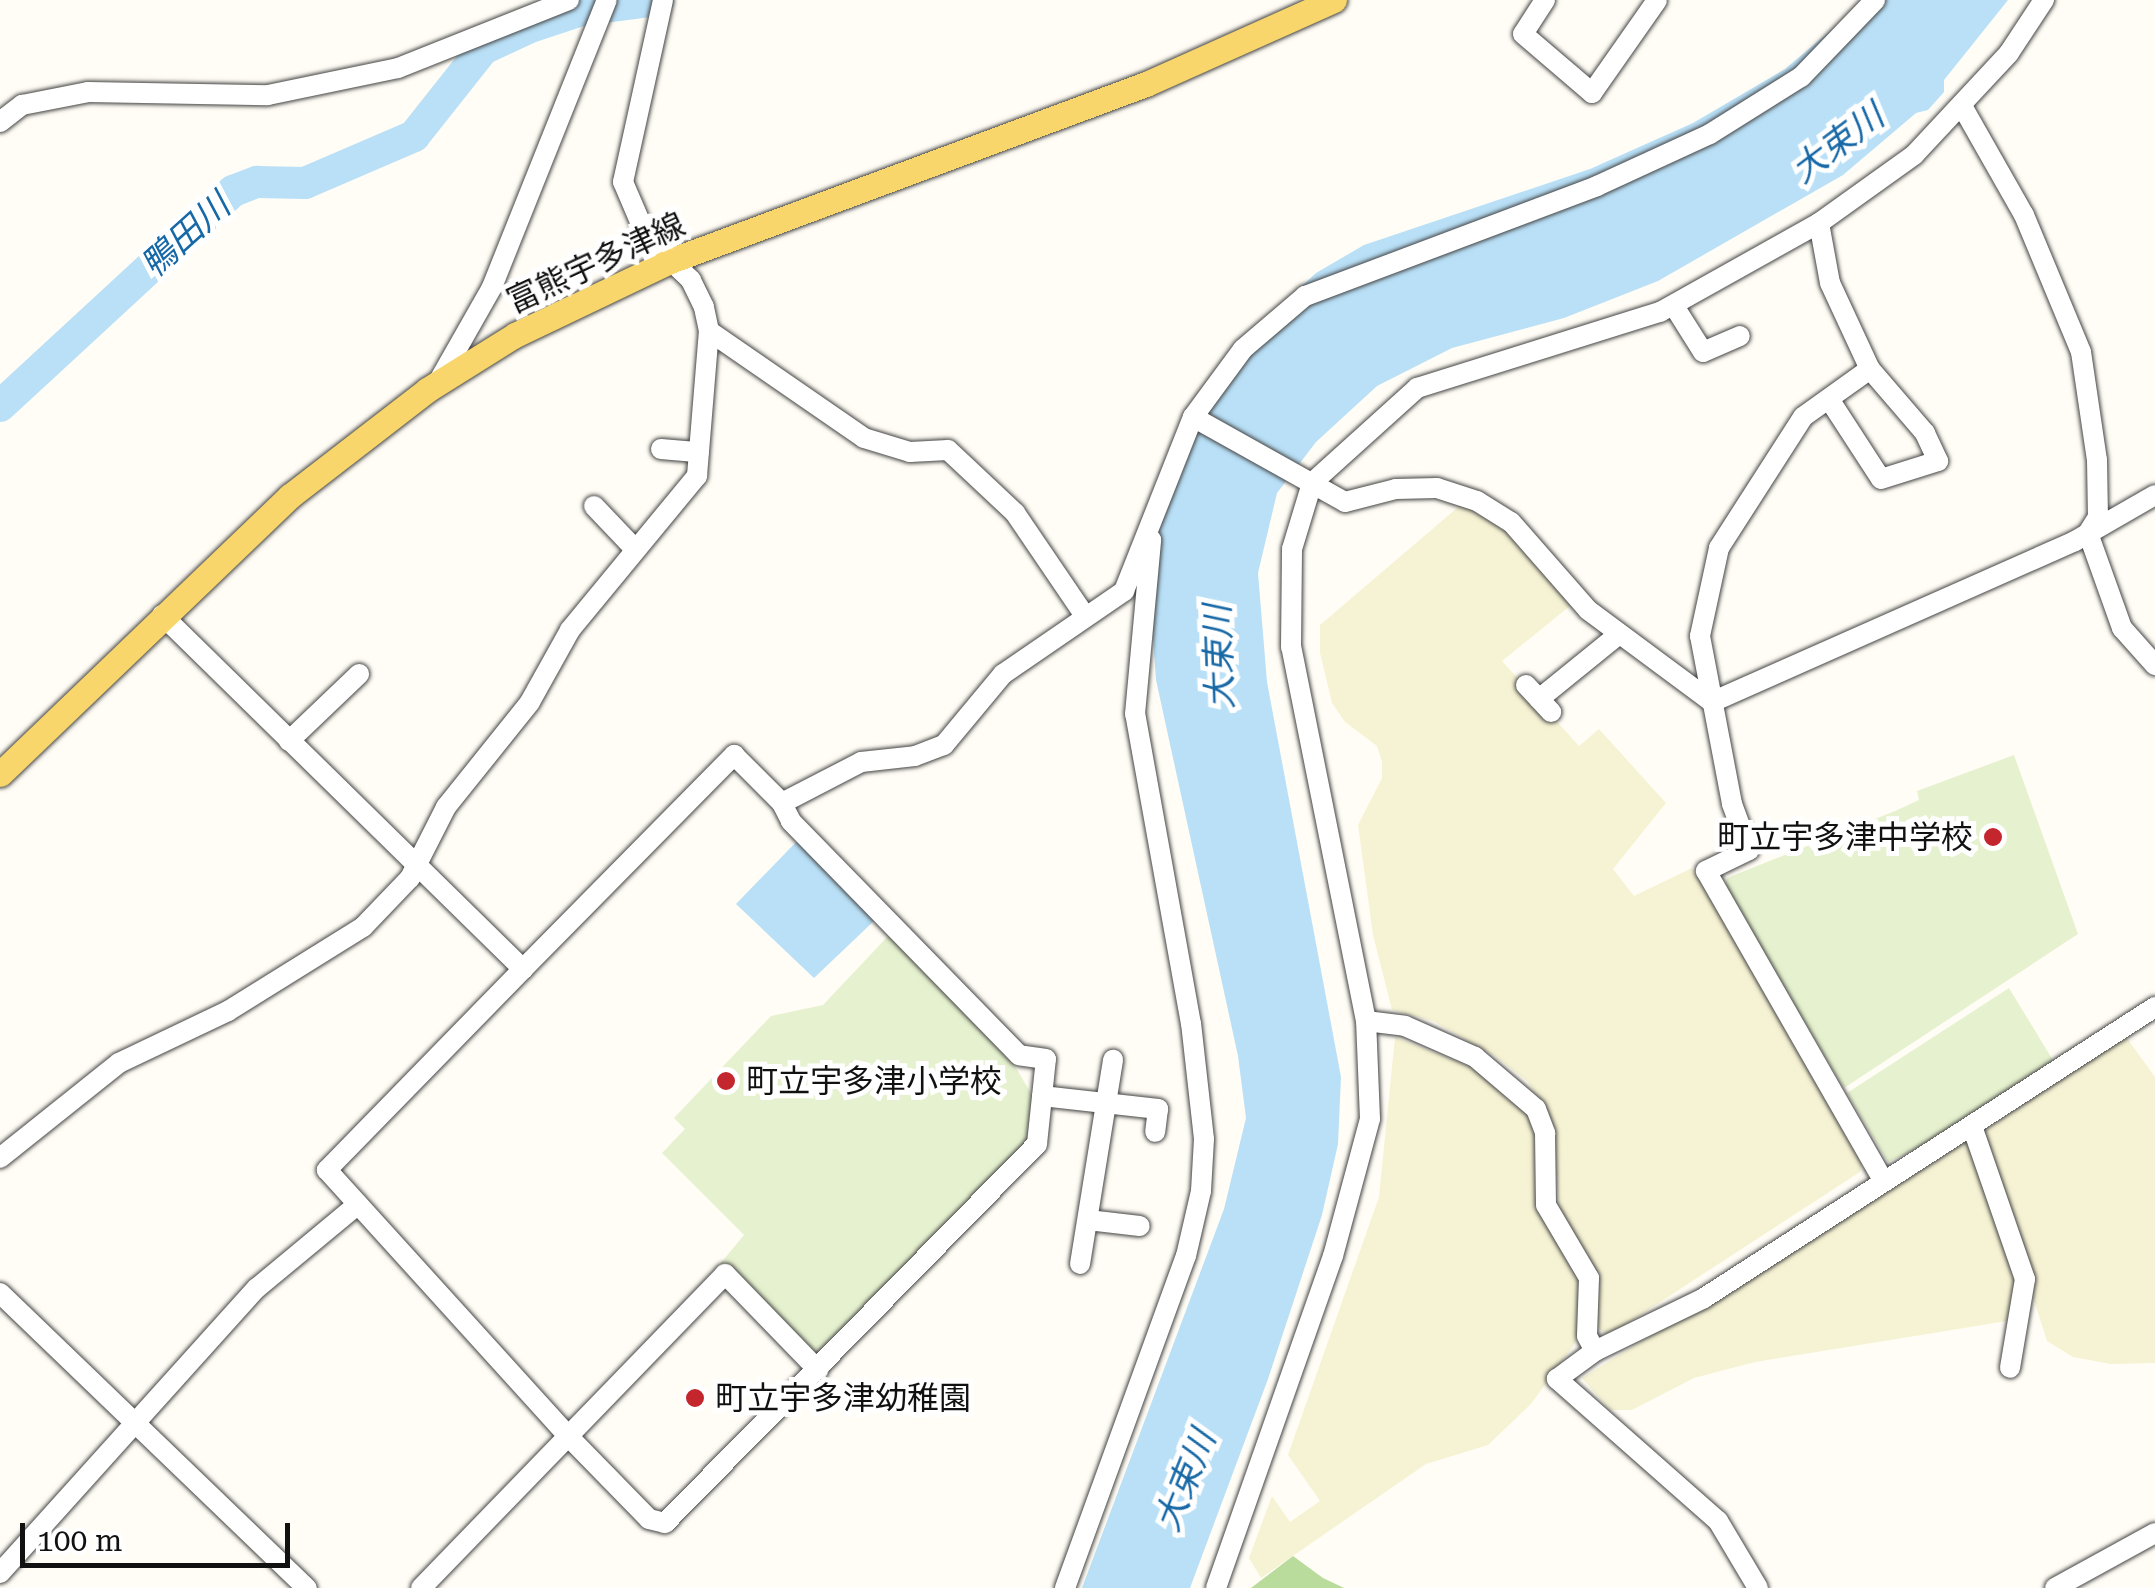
<!DOCTYPE html>
<meta charset="utf-8">
<style>
body{margin:0}
#map{position:relative;width:2155px;height:1588px;overflow:hidden;background:#fffdf5;font-family:"Roboto Serif","Noto Sans JP",serif}
div>[style]{position:absolute}
.farmland>*{inset:0;background:#f6f3d4}
.forest>*{inset:0;background:#b9dc9c}
.pitch>*{inset:0;background:#e6f2cf}
.water>*{inset:0;background:#b9e0f7}
.river>*{height:32px;margin:-16px;padding:0 16px;transform-origin:16px;border-radius:16px;background:#b9e0f7}
.roads{filter:drop-shadow(0 0 2px #444) drop-shadow(0 0 2px #444)}
.minor>*{height:20px;margin:-10px;padding:0 10px;transform-origin:10px;border-radius:10px;background:#fff}
.major>*{height:25px;margin:-12.5px;padding:0 12.5px;transform-origin:12.5px;border-radius:12.5px;background:#f9d66b}
.dots>*{width:28px;height:28px;translate:-50% -50%;box-sizing:border-box;border:5px solid #fff;border-radius:50%}
span{translate:-50% -50%;white-space:nowrap;text-align:center;line-height:1.15;-webkit-text-stroke:10px #fff;paint-order:stroke}
.street-label{font-size:32px;color:#111}
.poi-label{font-size:32px;color:#111}
.right{translate:-100% -50%;text-align:right}
.left{translate:0 -50%;text-align:left}
.water-label{font-size:35px;color:#1768a6;font-style:italic}
.scale{position:absolute;left:20px;top:1523px;width:270px;height:45px;box-sizing:border-box;border:5px solid #111;border-top:0;padding-left:12px;font-size:30px;line-height:35px;white-space:nowrap;color:#111;-webkit-text-stroke:8px #fff;paint-order:stroke}
</style>
<div id="map">
<div class="farmland">
<div style="clip-path:polygon(1464px 502px,1510px 531px,1575px 602px,1502px 661px,1579px 746px,1599px 729px,1666px 803px,1613px 869px,1634px 896px,1692px 868px,1864px 1159px,1860px 1172px,1608px 1336px,1595px 1325px,1597px 1274px,1559px 1208px,1554px 1137px,1545px 1107px,1527px 1081px,1496px 1057px,1433px 1021px,1392px 1010px,1373px 935px,1358px 825px,1382px 778px,1382px 762px,1377px 746px,1345px 722px,1332px 703px,1320px 653px,1320px 625px)"></div>
<div style="clip-path:polygon(2124px 1034px,2155px 1077px,2155px 1363px,2111px 1364px,2073px 1357px,2047px 1341px,1981px 1133px)"></div>
<div style="clip-path:polygon(1395px 1037px,1478px 1070px,1534px 1122px,1535px 1191px,1583px 1287px,1585px 1308px,1576px 1342px,1531px 1404px,1488px 1445px,1426px 1464px,1261px 1578px,1249px 1558px,1272px 1496px,1290px 1522px,1320px 1501px,1288px 1455px,1379px 1197px)"></div>
<div style="clip-path:polygon(1971px 1137px,2016px 1283px,2007px 1321px,1755px 1362px,1694px 1378px,1632px 1410px,1610px 1410px,1582px 1378px)"></div>
</div>
<div class="forest">
<div style="clip-path:polygon(1293px 1556px,1323px 1578px,1344px 1588px,1251px 1588px)"></div>
</div>
<div class="pitch">
<div style="clip-path:polygon(2014px 755px,2078px 934px,1844px 1088px,1725px 888px,1727px 878px,1895px 811px,1919px 800px,1917px 791px)"></div>
<div style="clip-path:polygon(890px 934px,1013px 1063px,1035px 1100px,1030px 1140px,818px 1360px,720px 1264px,744px 1235px,662px 1153px,685px 1129px,674px 1118px,771px 1016px,823px 1005px)"></div>
<div style="clip-path:polygon(2009px 988px,2054px 1062px,1968px 1124px,1888px 1162px,1847px 1093px)"></div>
</div>
<div class="water">
<div style="clip-path:polygon(1867px 0,2008px 0,1944px 80px,1944px 92px,1928px 110px,1916px 113px,1843px 175px,1658px 281px,1564px 318px,1452px 348px,1377px 386px,1316px 442px,1277px 493px,1258px 573px,1267px 682px,1341px 1077px,1338px 1144px,1322px 1215px,1268px 1379px,1190px 1588px,1082px 1588px,1224px 1209px,1246px 1118px,1238px 1056px,1156px 680px,1150px 594px,1162px 508px,1182px 442px,1268px 317px,1316px 273px,1364px 245px,1590px 169px,1693px 123px,1785px 69px)"></div>
<div style="clip-path:polygon(799px 839px,876px 919px,814px 978px,736px 904px)"></div>
</div>
<div class="river">
<div style="left:0;top:406px;width:317px;rotate:-42.7deg"></div>
<div style="left:233px;top:191px;width:26px;rotate:-21deg"></div>
<div style="left:257px;top:182px;width:48px;rotate:1.2deg"></div>
<div style="left:305px;top:183px;width:119px;rotate:-23.3deg"></div>
<div style="left:414px;top:136px;width:111px;rotate:-51.6deg"></div>
<div style="left:483px;top:49px;width:52px;rotate:-25.1deg"></div>
<div style="left:530px;top:27px;width:55px;rotate:-18.1deg"></div>
<div style="left:582px;top:10px;width:77px;rotate:-7.5deg"></div>
</div>
<div class="roads">
<div class="minor">
<div style="left:1545px;top:0;width:40px;rotate:122.9deg"></div>
<div style="left:1523px;top:34px;width:91px;rotate:40.5deg"></div>
<div style="left:1592px;top:93px;width:113px;rotate:-55deg"></div>
<div style="left:1962px;top:106px;width:125px;rotate:60.4deg"></div>
<div style="left:2024px;top:215px;width:148px;rotate:67.4deg"></div>
<div style="left:2081px;top:352px;width:109px;rotate:81.6deg"></div>
<div style="left:2097px;top:460px;width:57px;rotate:89deg"></div>
<div style="left:2098px;top:517px;width:19px;rotate:122deg"></div>
<div style="left:2088px;top:533px;width:101px;rotate:70.3deg"></div>
<div style="left:2122px;top:628px;width:50px;rotate:48.3deg"></div>
<div style="left:0;top:122px;width:28px;rotate:-38deg"></div>
<div style="left:22px;top:105px;width:67px;rotate:-11.1deg"></div>
<div style="left:88px;top:92px;width:180px;rotate:1deg"></div>
<div style="left:268px;top:95px;width:133px;rotate:-11.7deg"></div>
<div style="left:398px;top:68px;width:184px;rotate:-21.7deg"></div>
<div style="left:1819px;top:223px;width:61px;rotate:79.6deg"></div>
<div style="left:1830px;top:283px;width:95px;rotate:65.1deg"></div>
<div style="left:1870px;top:369px;width:82px;rotate:144.4deg"></div>
<div style="left:1803px;top:417px;width:156px;rotate:122.7deg"></div>
<div style="left:1719px;top:548px;width:90px;rotate:102.2deg"></div>
<div style="left:1700px;top:636px;width:171px;rotate:79.2deg"></div>
<div style="left:1732px;top:804px;width:49px;rotate:69.7deg"></div>
<div style="left:1749px;top:850px;width:48px;rotate:154deg"></div>
<div style="left:1706px;top:871px;width:356px;rotate:60.2deg"></div>
<div style="left:1674px;top:306px;width:54px;rotate:57.8deg"></div>
<div style="left:1703px;top:352px;width:40px;rotate:-23.4deg"></div>
<div style="left:709px;top:331px;width:188px;rotate:34.6deg"></div>
<div style="left:864px;top:438px;width:48px;rotate:16.9deg"></div>
<div style="left:910px;top:452px;width:38px;rotate:-3deg"></div>
<div style="left:948px;top:450px;width:92px;rotate:43.2deg"></div>
<div style="left:1015px;top:513px;width:125px;rotate:55.8deg"></div>
<div style="left:437px;top:384px;width:112px;rotate:-60.4deg"></div>
<div style="left:492px;top:287px;width:309px;rotate:-68.2deg"></div>
<div style="left:1829px;top:399px;width:95px;rotate:57deg"></div>
<div style="left:1881px;top:479px;width:60px;rotate:-17.5deg"></div>
<div style="left:1938px;top:461px;width:31px;rotate:-115deg"></div>
<div style="left:1925px;top:433px;width:84px;rotate:-130.7deg"></div>
<div style="left:1193px;top:417px;width:84px;rotate:-53.7deg"></div>
<div style="left:1243px;top:349px;width:82px;rotate:-40.5deg"></div>
<div style="left:1305px;top:296px;width:312px;rotate:-20.6deg"></div>
<div style="left:1597px;top:186px;width:124px;rotate:-24.7deg"></div>
<div style="left:1710px;top:134px;width:107px;rotate:-32.1deg"></div>
<div style="left:1801px;top:77px;width:107px;rotate:-46.1deg"></div>
<div style="left:661px;top:449px;width:38px;rotate:5deg"></div>
<div style="left:594px;top:506px;width:58px;rotate:46.4deg"></div>
<div style="left:162px;top:615px;width:506px;rotate:44.44deg"></div>
<div style="left:523px;top:969px;width:301px;rotate:-45.4deg"></div>
<div style="left:734px;top:755px;width:68px;rotate:45deg"></div>
<div style="left:782px;top:803px;width:89px;rotate:-27.4deg"></div>
<div style="left:861px;top:762px;width:54px;rotate:-6.3deg"></div>
<div style="left:915px;top:756px;width:31px;rotate:-21deg"></div>
<div style="left:944px;top:745px;width:92px;rotate:-50.3deg"></div>
<div style="left:1003px;top:674px;width:147px;rotate:-34.4deg"></div>
<div style="left:1124px;top:591px;width:187px;rotate:-68.4deg"></div>
<div style="left:1193px;top:417px;width:174px;rotate:29.2deg"></div>
<div style="left:1345px;top:502px;width:53px;rotate:-14.3deg"></div>
<div style="left:1396px;top:489px;width:41px;rotate:-1.4deg"></div>
<div style="left:1437px;top:488px;width:42px;rotate:18deg"></div>
<div style="left:1477px;top:501px;width:40px;rotate:32deg"></div>
<div style="left:1511px;top:522px;width:117px;rotate:48.8deg"></div>
<div style="left:1588px;top:610px;width:154px;rotate:36.6deg"></div>
<div style="left:1712px;top:702px;width:397px;rotate:-23.9deg"></div>
<div style="left:2075px;top:541px;width:92px;rotate:-29.9deg"></div>
<div style="left:1526px;top:685px;width:37px;rotate:47deg"></div>
<div style="left:1539px;top:699px;width:102px;rotate:-39deg"></div>
<div style="left:289px;top:741px;width:97px;rotate:-43.7deg"></div>
<div style="left:523px;top:969px;width:281px;rotate:134.3deg"></div>
<div style="left:327px;top:1170px;width:359px;rotate:47.8deg"></div>
<div style="left:568px;top:1436px;width:116px;rotate:45.7deg"></div>
<div style="left:649px;top:1519px;width:16px;rotate:14deg"></div>
<div style="left:665px;top:1523px;width:531px;rotate:-45.53deg"></div>
<div style="left:1037px;top:1144px;width:85px;rotate:-84deg"></div>
<div style="left:1046px;top:1059px;width:27px;rotate:-172deg"></div>
<div style="left:1019px;top:1055px;width:327px;rotate:-134.3deg"></div>
<div style="left:791px;top:821px;width:20px;rotate:-117deg"></div>
<div style="left:1366px;top:1021px;width:39px;rotate:7deg"></div>
<div style="left:1405px;top:1026px;width:77px;rotate:23.9deg"></div>
<div style="left:1475px;top:1057px;width:80px;rotate:40.4deg"></div>
<div style="left:1536px;top:1109px;width:26px;rotate:69deg"></div>
<div style="left:1545px;top:1133px;width:72px;rotate:89.2deg"></div>
<div style="left:1546px;top:1205px;width:85px;rotate:59.5deg"></div>
<div style="left:1589px;top:1278px;width:58px;rotate:92deg"></div>
<div style="left:1587px;top:1336px;width:17px;rotate:62deg"></div>
<div style="left:1042px;top:1096px;width:117px;rotate:6.4deg"></div>
<div style="left:1158px;top:1109px;width:23px;rotate:97deg"></div>
<div style="left:1973px;top:1129px;width:159px;rotate:70.9deg"></div>
<div style="left:2025px;top:1279px;width:90px;rotate:99.6deg"></div>
<div style="left:0;top:1158px;width:152px;rotate:-38.6deg"></div>
<div style="left:119px;top:1063px;width:121px;rotate:-25.5deg"></div>
<div style="left:228px;top:1011px;width:159px;rotate:-31.9deg"></div>
<div style="left:363px;top:927px;width:68px;rotate:-46.2deg"></div>
<div style="left:410px;top:878px;width:80px;rotate:-63.1deg"></div>
<div style="left:446px;top:807px;width:134px;rotate:-51.3deg"></div>
<div style="left:530px;top:702px;width:82px;rotate:-60.9deg"></div>
<div style="left:570px;top:630px;width:200px;rotate:-50.5deg"></div>
<div style="left:697px;top:476px;width:145px;rotate:-85.3deg"></div>
<div style="left:709px;top:331px;width:25px;rotate:-102deg"></div>
<div style="left:704px;top:307px;width:30px;rotate:-116deg"></div>
<div style="left:691px;top:280px;width:61px;rotate:-136.3deg"></div>
<div style="left:647px;top:238px;width:61px;rotate:-113.2deg"></div>
<div style="left:623px;top:182px;width:186px;rotate:-77.6deg"></div>
<div style="left:1088px;top:1220px;width:52px;rotate:6.6deg"></div>
<div style="left:1080px;top:1264px;width:207px;rotate:-80.8deg"></div>
<div style="left:0;top:1293px;width:426px;rotate:43.9deg"></div>
<div style="left:0;top:1573px;width:384px;rotate:-48deg"></div>
<div style="left:257px;top:1288px;width:131px;rotate:-39.7deg"></div>
<div style="left:421px;top:1588px;width:437px;rotate:-45.9deg"></div>
<div style="left:725px;top:1274px;width:134px;rotate:45.9deg"></div>
<div style="left:1065px;top:1588px;width:353px;rotate:-70deg"></div>
<div style="left:1186px;top:1256px;width:67px;rotate:-77deg"></div>
<div style="left:1201px;top:1191px;width:52px;rotate:-86.7deg"></div>
<div style="left:1204px;top:1139px;width:116px;rotate:-96.4deg"></div>
<div style="left:1191px;top:1024px;width:315px;rotate:-100.2deg"></div>
<div style="left:1135px;top:714px;width:175px;rotate:-84.7deg"></div>
<div style="left:1216px;top:1588px;width:352px;rotate:-70.6deg"></div>
<div style="left:1333px;top:1256px;width:142px;rotate:-74.9deg"></div>
<div style="left:1370px;top:1119px;width:98px;rotate:-92.3deg"></div>
<div style="left:1366px;top:1021px;width:381px;rotate:-101.3deg"></div>
<div style="left:1291px;top:647px;width:98px;rotate:-89.4deg"></div>
<div style="left:1292px;top:549px;width:69px;rotate:-73.1deg"></div>
<div style="left:1312px;top:483px;width:142px;rotate:-42.1deg"></div>
<div style="left:1417px;top:388px;width:255px;rotate:-17.4deg"></div>
<div style="left:1660px;top:312px;width:182px;rotate:-29.2deg"></div>
<div style="left:1819px;top:223px;width:117px;rotate:-35.6deg"></div>
<div style="left:1914px;top:155px;width:139px;rotate:-47deg"></div>
<div style="left:2009px;top:53px;width:64px;rotate:-56.6deg"></div>
<div style="left:1758px;top:1588px;width:78px;rotate:-120.8deg"></div>
<div style="left:1718px;top:1521px;width:215px;rotate:-138.6deg"></div>
<div style="left:1557px;top:1379px;width:47px;rotate:-36.4deg"></div>
<div style="left:1595px;top:1351px;width:121px;rotate:-25.9deg"></div>
<div style="left:1704px;top:1298px;width:537px;rotate:-32.83deg"></div>
<div style="left:2055px;top:1588px;width:114px;rotate:-28.8deg"></div>
</div>
<div class="major">
<div style="left:0;top:774px;width:402px;rotate:-43.8deg"></div>
<div style="left:290px;top:496px;width:173px;rotate:-37.7deg"></div>
<div style="left:427px;top:390px;width:104px;rotate:-32deg"></div>
<div style="left:515px;top:335px;width:172px;rotate:-25.5deg"></div>
<div style="left:670px;top:261px;width:508px;rotate:-20.4deg"></div>
<div style="left:1146px;top:84px;width:206px;rotate:-24.1deg"></div>
</div>
</div>
<div class="dots">
<div style="left:1993px;top:837px;background:#c4262e"></div>
<div style="left:726px;top:1081px;background:#c4262e"></div>
<div style="left:695px;top:1398px;background:#c4262e"></div>
</div>
<div class="street-label">
<span style="left:596px;top:263px;rotate:-25deg">富熊宇多津線</span>
</div>
<div class="poi-label">
<span class="right" style="left:1973px;top:837px">町立宇多津中学校</span>
<span class="left" style="left:746px;top:1081px">町立宇多津小学校</span>
<span class="left" style="left:715px;top:1398px">町立宇多津幼稚園</span>
</div>
<div class="water-label">
<span style="left:1838px;top:144px;rotate:-37deg">大束川</span>
<span style="left:186px;top:236px;rotate:-42deg">鴨田川</span>
<span style="left:1220px;top:657px;rotate:-92deg">大束川</span>
<span style="left:1186px;top:1481px;rotate:-68deg">大束川</span>
</div>
<div class="scale">100 m</div>
</div>
